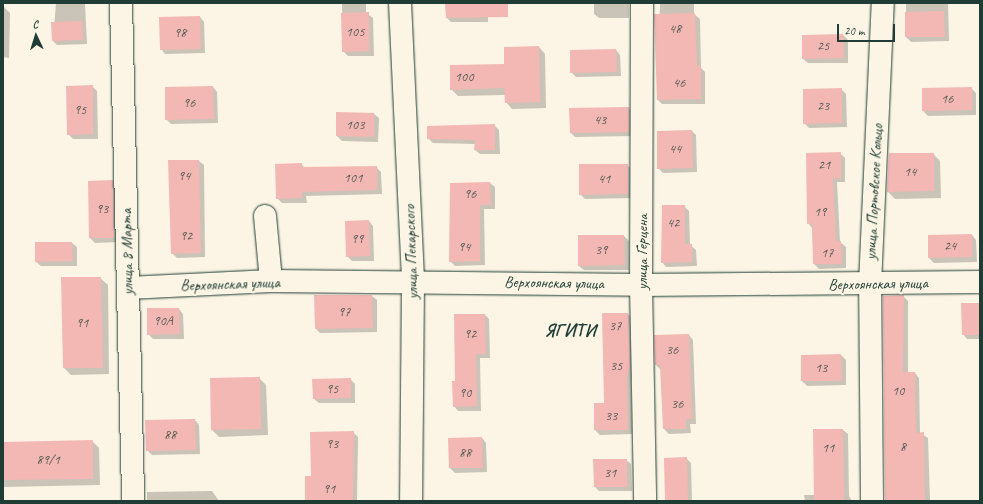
<!DOCTYPE html>
<meta charset="utf-8">
<style>
body{margin:0}
#map{position:relative;width:983px;height:504px;overflow:hidden;background:#fcf5e5;font-family:Caveat,sans-serif}
div>[style]{position:absolute}
.shadow>*{inset:0;background:#0003}
.building>*{inset:0;background:#f3b7b4}
.roads{filter:drop-shadow(0 0 1px #1f3d34) drop-shadow(0 0 1px #1f3d34)}
.minor>*{height:22px;margin:-11px;padding:0 11px;transform-origin:11px;border-radius:11px;background:#fcf5e5}
span{translate:-50% -50%;white-space:nowrap;text-align:center;line-height:1.15;-webkit-text-stroke:4px #fcf5e5;paint-order:stroke}
.number-label{font-size:14px;color:#545c54}
.number-label span{-webkit-text-stroke-width:0}
.street-label{font-size:16px;color:#1f3d34}
.quarter-label{font-size:18px;color:#1f3d34;font-weight:700}
.frame{position:absolute;inset:0;border:4px solid #1f3d34;pointer-events:none}
.north{position:absolute;left:16px;top:16px;width:40px;height:40px;-webkit-text-stroke:3px #fcf5e5;paint-order:stroke;rotate:356deg;font-size:11px;font-weight:700;line-height:16px;text-align:center;color:#1f3d34}
.north::after{content:'';display:block;margin:auto;width:14px;height:18px;background:#1f3d34;clip-path:polygon(50% 0,100% 100%,50% 72%,0 100%)}
.scale{position:absolute;left:837px;top:24px;width:58px;height:18px;box-sizing:border-box;border:2px solid #1f3d34;border-top:0;padding-left:5px;font-size:12px;line-height:14px;white-space:nowrap;color:#1f3d34;-webkit-text-stroke:3px #fcf5e5;paint-order:stroke}
</style>
<div id="map">
<div class="shadow">
<div style="clip-path:polygon(56px 3px,85px 3px,87px 44px,57px 45px,53px 41px)"></div>
<div style="clip-path:polygon(342px 3px,366px 3px,366px 13px,373px 18px,374px 56px,348px 56px,343px 51px)"></div>
<div style="clip-path:polygon(446px 3px,488px 3px,488px 22px,451px 22px,447px 18px)"></div>
<div style="clip-path:polygon(594px 3px,629px 3px,629px 18px,599px 18px,594px 14px)"></div>
<div style="clip-path:polygon(660px 3px,694px 3px,694px 14px,700px 19px,701px 68px,705px 72px,705px 104px,662px 104px,658px 100px)"></div>
<div style="clip-path:polygon(906px 3px,948px 3px,949px 41px,911px 42px,906px 37px)"></div>
<div style="clip-path:polygon(3px 6px,10px 13px,9px 58px,3px 57px)"></div>
<div style="clip-path:polygon(200px 17px,204px 22px,205px 53px,165px 54px,161px 49px)"></div>
<div style="clip-path:polygon(843px 35px,848px 40px,848px 63px,808px 63px,803px 59px)"></div>
<div style="clip-path:polygon(539px 47px,545px 54px,546px 108px,512px 109px,506px 102px,505px 95px,458px 96px,451px 89px)"></div>
<div style="clip-path:polygon(616px 50px,620px 55px,621px 76px,576px 77px,571px 72px)"></div>
<div style="clip-path:polygon(92px 86px,97px 91px,98px 139px,73px 139px,68px 134px)"></div>
<div style="clip-path:polygon(213px 87px,217px 92px,218px 123px,171px 124px,166px 119px)"></div>
<div style="clip-path:polygon(971px 88px,976px 93px,976px 115px,928px 116px,923px 111px)"></div>
<div style="clip-path:polygon(841px 89px,846px 94px,847px 127px,809px 128px,804px 123px)"></div>
<div style="clip-path:polygon(629px 108px,633px 113px,633px 136px,575px 137px,571px 133px)"></div>
<div style="clip-path:polygon(337px 113px,374px 114px,379px 118px,378px 142px,342px 141px,337px 136px)"></div>
<div style="clip-path:polygon(494px 125px,499px 130px,500px 154px,480px 154px,475px 150px,475px 144px,433px 143px,428px 138px)"></div>
<div style="clip-path:polygon(692px 131px,696px 135px,697px 172px,663px 173px,658px 168px)"></div>
<div style="clip-path:polygon(840px 153px,845px 158px,845px 182px,837px 182px,840px 242px,846px 247px,846px 268px,819px 269px,814px 264px,812px 228px,808px 223px)"></div>
<div style="clip-path:polygon(933px 154px,940px 161px,941px 198px,895px 199px,888px 192px)"></div>
<div style="clip-path:polygon(199px 161px,204px 165px,205px 257px,177px 258px,172px 253px)"></div>
<div style="clip-path:polygon(301px 164px,305px 168px,376px 167px,381px 172px,382px 194px,306px 196px,307px 203px,282px 203px,277px 198px)"></div>
<div style="clip-path:polygon(627px 165px,632px 169px,633px 198px,585px 199px,580px 194px)"></div>
<div style="clip-path:polygon(112px 181px,117px 186px,118px 242px,95px 243px,90px 238px)"></div>
<div style="clip-path:polygon(490px 183px,495px 187px,495px 209px,484px 209px,485px 265px,455px 266px,450px 261px)"></div>
<div style="clip-path:polygon(684px 206px,689px 211px,690px 245px,696px 250px,697px 266px,666px 267px,662px 262px)"></div>
<div style="clip-path:polygon(369px 221px,373px 226px,374px 261px,352px 261px,347px 256px)"></div>
<div style="clip-path:polygon(972px 235px,976px 240px,977px 262px,934px 263px,929px 258px)"></div>
<div style="clip-path:polygon(624px 236px,629px 241px,629px 270px,584px 270px,579px 266px)"></div>
<div style="clip-path:polygon(36px 243px,72px 243px,77px 247px,77px 266px,41px 266px,36px 262px)"></div>
<div style="clip-path:polygon(100px 278px,108px 285px,109px 374px,71px 375px,64px 368px)"></div>
<div style="clip-path:polygon(315px 296px,372px 296px,377px 300px,377px 332px,320px 333px,316px 329px)"></div>
<div style="clip-path:polygon(903px 296px,908px 301px,908px 373px,915px 373px,919px 378px,920px 433px,928px 438px,930px 501px,886px 501px)"></div>
<div style="clip-path:polygon(980px 304px,980px 339px,967px 339px,963px 334px)"></div>
<div style="clip-path:polygon(179px 309px,183px 314px,184px 339px,153px 339px,148px 334px)"></div>
<div style="clip-path:polygon(628px 314px,632px 319px,634px 371px,631px 382px,632px 434px,600px 435px,595px 430px,605px 404px)"></div>
<div style="clip-path:polygon(485px 315px,489px 319px,490px 358px,480px 358px,481px 411px,458px 411px,454px 406px,456px 382px)"></div>
<div style="clip-path:polygon(689px 335px,693px 340px,696px 424px,690px 424px,691px 433px,669px 434px,664px 429px,661px 370px,656px 365px,655px 336px)"></div>
<div style="clip-path:polygon(841px 355px,846px 360px,846px 385px,807px 386px,802px 381px,802px 356px)"></div>
<div style="clip-path:polygon(259px 378px,266px 385px,268px 435px,219px 437px,212px 430px)"></div>
<div style="clip-path:polygon(350px 379px,355px 384px,355px 403px,319px 403px,314px 399px)"></div>
<div style="clip-path:polygon(195px 420px,199px 425px,200px 454px,152px 455px,147px 450px)"></div>
<div style="clip-path:polygon(843px 430px,848px 434px,849px 496px,852px 501px,805px 501px,804px 495px,815px 495px)"></div>
<div style="clip-path:polygon(353px 432px,358px 437px,357px 501px,306px 501px,312px 477px)"></div>
<div style="clip-path:polygon(482px 438px,486px 443px,487px 472px,455px 473px,450px 468px)"></div>
<div style="clip-path:polygon(92px 441px,99px 448px,100px 485px,3px 487px,3px 443px)"></div>
<div style="clip-path:polygon(686px 458px,691px 463px,692px 501px,666px 501px)"></div>
<div style="clip-path:polygon(626px 460px,631px 464px,632px 491px,599px 491px,595px 487px)"></div>
<div style="clip-path:polygon(212px 491px,219px 501px,147px 501px,147px 492px)"></div>
</div>
<div class="building">
<div style="clip-path:polygon(445px 3px,508px 3px,508px 17px,446px 18px)"></div>
<div style="clip-path:polygon(944px 11px,945px 37px,905px 37px,905px 12px)"></div>
<div style="clip-path:polygon(369px 12px,369px 51px,342px 52px,341px 13px)"></div>
<div style="clip-path:polygon(695px 13px,697px 66px,701px 66px,701px 99px,657px 100px,654px 14px)"></div>
<div style="clip-path:polygon(200px 16px,201px 49px,160px 50px,159px 17px)"></div>
<div style="clip-path:polygon(82px 21px,83px 40px,52px 41px,51px 22px)"></div>
<div style="clip-path:polygon(843px 34px,844px 58px,802px 59px,802px 35px)"></div>
<div style="clip-path:polygon(539px 46px,540px 102px,505px 103px,504px 88px,450px 90px,450px 65px,504px 64px,504px 47px)"></div>
<div style="clip-path:polygon(616px 49px,617px 72px,570px 73px,570px 50px)"></div>
<div style="clip-path:polygon(93px 85px,93px 134px,67px 135px,66px 86px)"></div>
<div style="clip-path:polygon(213px 86px,214px 119px,165px 120px,165px 87px)"></div>
<div style="clip-path:polygon(972px 87px,972px 110px,922px 111px,922px 88px)"></div>
<div style="clip-path:polygon(842px 88px,842px 123px,803px 124px,803px 89px)"></div>
<div style="clip-path:polygon(629px 107px,629px 132px,570px 133px,569px 108px)"></div>
<div style="clip-path:polygon(336px 112px,374px 113px,374px 137px,336px 136px)"></div>
<div style="clip-path:polygon(495px 124px,495px 150px,474px 150px,475px 140px,427px 139px,427px 126px)"></div>
<div style="clip-path:polygon(692px 130px,693px 168px,657px 169px,657px 131px)"></div>
<div style="clip-path:polygon(841px 152px,841px 178px,833px 178px,836px 241px,841px 241px,842px 264px,813px 264px,812px 223px,807px 224px,806px 153px)"></div>
<div style="clip-path:polygon(889px 153px,934px 153px,934px 191px,887px 192px)"></div>
<div style="clip-path:polygon(168px 160px,199px 160px,201px 253px,171px 254px)"></div>
<div style="clip-path:polygon(302px 163px,302px 167px,377px 166px,377px 190px,302px 192px,302px 198px,276px 199px,275px 164px)"></div>
<div style="clip-path:polygon(579px 164px,628px 164px,628px 194px,579px 195px)"></div>
<div style="clip-path:polygon(113px 180px,114px 238px,89px 238px,88px 181px)"></div>
<div style="clip-path:polygon(490px 182px,491px 205px,480px 205px,480px 261px,449px 262px,450px 183px)"></div>
<div style="clip-path:polygon(662px 205px,685px 205px,685px 244px,692px 244px,692px 262px,661px 263px)"></div>
<div style="clip-path:polygon(369px 220px,370px 256px,346px 257px,345px 221px)"></div>
<div style="clip-path:polygon(972px 234px,972px 257px,928px 258px,928px 235px)"></div>
<div style="clip-path:polygon(578px 235px,624px 235px,625px 265px,578px 266px)"></div>
<div style="clip-path:polygon(35px 242px,72px 242px,73px 261px,35px 262px)"></div>
<div style="clip-path:polygon(61px 277px,101px 277px,103px 368px,63px 368px)"></div>
<div style="clip-path:polygon(314px 295px,372px 295px,373px 328px,315px 329px)"></div>
<div style="clip-path:polygon(904px 295px,903px 372px,915px 372px,916px 433px,924px 432px,925px 501px,885px 501px,883px 296px)"></div>
<div style="clip-path:polygon(961px 303px,980px 303px,980px 335px,962px 335px)"></div>
<div style="clip-path:polygon(147px 308px,179px 308px,180px 334px,147px 335px)"></div>
<div style="clip-path:polygon(602px 313px,628px 313px,630px 366px,627px 377px,628px 430px,594px 430px,594px 403px,604px 403px)"></div>
<div style="clip-path:polygon(454px 314px,485px 314px,486px 354px,476px 354px,477px 406px,453px 407px,452px 381px,455px 381px)"></div>
<div style="clip-path:polygon(689px 334px,692px 419px,686px 419px,686px 429px,663px 429px,660px 365px,655px 365px,654px 335px)"></div>
<div style="clip-path:polygon(841px 354px,842px 381px,801px 381px,801px 355px)"></div>
<div style="clip-path:polygon(260px 377px,261px 429px,211px 430px,210px 378px)"></div>
<div style="clip-path:polygon(351px 378px,351px 398px,313px 399px,312px 379px)"></div>
<div style="clip-path:polygon(195px 419px,196px 450px,146px 451px,145px 420px)"></div>
<div style="clip-path:polygon(813px 429px,843px 429px,844px 501px,814px 501px)"></div>
<div style="clip-path:polygon(354px 431px,353px 501px,305px 501px,305px 476px,311px 476px,310px 432px)"></div>
<div style="clip-path:polygon(482px 437px,483px 468px,449px 468px,448px 438px)"></div>
<div style="clip-path:polygon(93px 440px,93px 479px,3px 480px,3px 442px)"></div>
<div style="clip-path:polygon(687px 457px,688px 501px,665px 501px,664px 458px)"></div>
<div style="clip-path:polygon(593px 459px,627px 459px,627px 487px,594px 487px)"></div>
</div>
<div class="roads">
<div class="minor">
<div style="left:121px;top:3px;width:498px;rotate:88.6deg"></div>
<div style="left:400px;top:3px;width:278px;rotate:87.3deg"></div>
<div style="left:413px;top:281px;width:220px;rotate:90.5deg"></div>
<div style="left:642px;top:3px;width:282px;rotate:90.2deg"></div>
<div style="left:641px;top:285px;width:216px;rotate:88.9deg"></div>
<div style="left:265px;top:216px;width:65px;rotate:84.7deg"></div>
<div style="left:128px;top:288px;width:143px;rotate:-2.8deg"></div>
<div style="left:271px;top:281px;width:370px;rotate:0.6deg"></div>
<div style="left:641px;top:285px;width:339px;rotate:-0.5deg"></div>
<div style="left:872px;top:501px;width:217px;rotate:-90.5deg"></div>
<div style="left:870px;top:284px;width:281px;rotate:-87.4deg"></div>
</div>
</div>
<div class="number-label">
<span style="left:675px;top:29px">48</span>
<span style="left:355px;top:32px">105</span>
<span style="left:180px;top:33px">98</span>
<span style="left:823px;top:46px">25</span>
<span style="left:464px;top:77px">100</span>
<span style="left:679px;top:83px">46</span>
<span style="left:947px;top:99px">16</span>
<span style="left:189px;top:103px">96</span>
<span style="left:823px;top:106px">23</span>
<span style="left:80px;top:110px">95</span>
<span style="left:600px;top:120px">43</span>
<span style="left:355px;top:125px">103</span>
<span style="left:675px;top:149px">44</span>
<span style="left:824px;top:165px">21</span>
<span style="left:910px;top:172px">14</span>
<span style="left:184px;top:176px">94</span>
<span style="left:353px;top:178px">101</span>
<span style="left:604px;top:179px">41</span>
<span style="left:470px;top:194px">96</span>
<span style="left:102px;top:209px">93</span>
<span style="left:820px;top:212px">19</span>
<span style="left:673px;top:223px">42</span>
<span style="left:186px;top:236px">92</span>
<span style="left:357px;top:239px">99</span>
<span style="left:950px;top:246px">24</span>
<span style="left:464px;top:247px">94</span>
<span style="left:601px;top:250px">39</span>
<span style="left:827px;top:253px">17</span>
<span style="left:344px;top:312px">97</span>
<span style="left:163px;top:321px">90А</span>
<span style="left:82px;top:323px">91</span>
<span style="left:615px;top:326px">37</span>
<span style="left:470px;top:334px">92</span>
<span style="left:672px;top:350px">36</span>
<span style="left:616px;top:366px">35</span>
<span style="left:821px;top:368px">13</span>
<span style="left:332px;top:389px">95</span>
<span style="left:898px;top:391px">10</span>
<span style="left:465px;top:393px">90</span>
<span style="left:677px;top:404px">36</span>
<span style="left:611px;top:416px">33</span>
<span style="left:170px;top:435px">88</span>
<span style="left:332px;top:444px">93</span>
<span style="left:903px;top:447px">8</span>
<span style="left:828px;top:448px">11</span>
<span style="left:465px;top:453px">88</span>
<span style="left:48px;top:460px">89/1</span>
<span style="left:610px;top:473px">31</span>
<span style="left:329px;top:489px">91</span>
</div>
<div class="street-label">
<span style="left:874px;top:192px;rotate:-87deg">улица Портовское Кольцо</span>
<span style="left:127px;top:252px;rotate:-91deg">улица 8 Марта</span>
<span style="left:411px;top:252px;rotate:-92deg">улица Пекарского</span>
<span style="left:642px;top:252px;rotate:-90deg">улица Герцена</span>
<span style="left:554px;top:283px;rotate:1deg">Верхоянская улица</span>
<span style="left:230px;top:284px;rotate:-2deg">Верхоянская улица</span>
<span style="left:878px;top:284px;rotate:-1deg">Верхоянская улица</span>
</div>
<div class="quarter-label">
<span style="left:570px;top:330px">ЯГИТИ</span>
</div>
<div class="frame"></div>
<div class="north">С</div>
<div class="scale">20 m</div>
</div>
